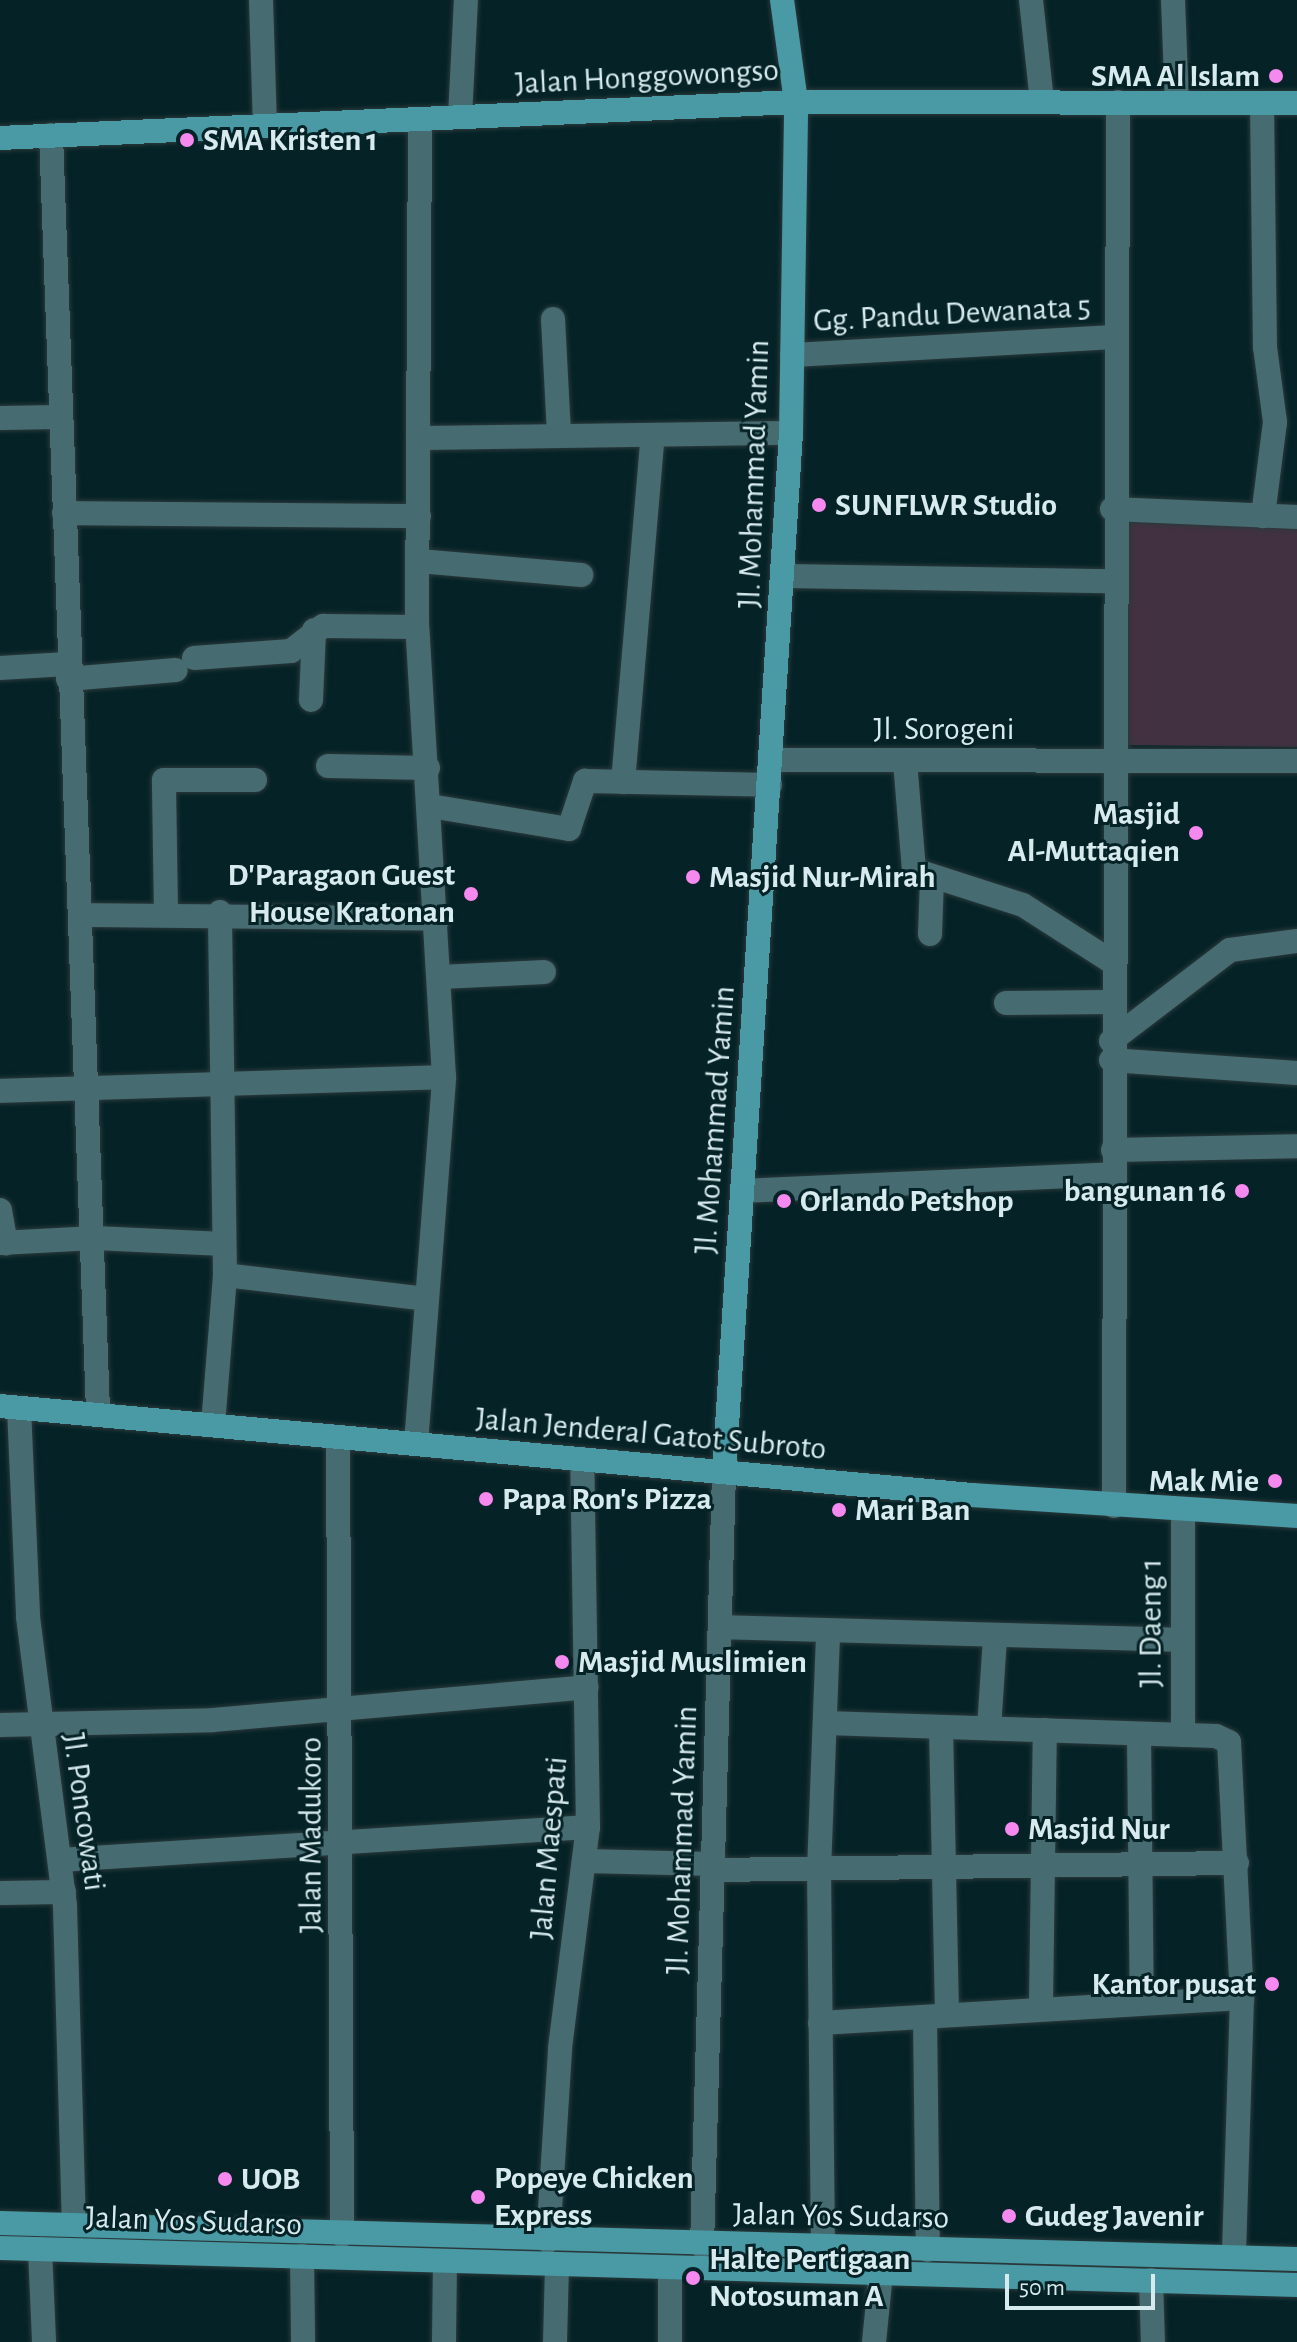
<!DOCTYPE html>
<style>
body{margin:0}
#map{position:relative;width:1297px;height:2342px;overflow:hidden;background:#052327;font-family:"Alegreya Sans",sans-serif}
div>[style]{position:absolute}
.green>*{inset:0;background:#423241}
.roads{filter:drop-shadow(0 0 2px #2b393b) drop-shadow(0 0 2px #2b393b)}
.minor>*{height:24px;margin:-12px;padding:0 12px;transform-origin:12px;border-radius:12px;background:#466c72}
.major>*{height:24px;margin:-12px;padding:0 12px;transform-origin:12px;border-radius:12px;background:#499aa5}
.dots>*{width:22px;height:22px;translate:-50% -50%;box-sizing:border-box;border:4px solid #052327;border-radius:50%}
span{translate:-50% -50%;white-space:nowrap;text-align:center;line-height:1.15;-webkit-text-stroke:6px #052327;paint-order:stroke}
.poi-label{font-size:32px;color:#d7ebee;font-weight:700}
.right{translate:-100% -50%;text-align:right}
.left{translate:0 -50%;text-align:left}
.street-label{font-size:32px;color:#d7ebee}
.scale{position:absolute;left:1005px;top:2274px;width:150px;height:36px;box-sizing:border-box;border:4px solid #d7ebee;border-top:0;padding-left:10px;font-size:24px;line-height:28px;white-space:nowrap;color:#d7ebee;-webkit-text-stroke:6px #052327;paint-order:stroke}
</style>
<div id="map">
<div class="green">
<div style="clip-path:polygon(1120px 517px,1297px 527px,1297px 747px,1122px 745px)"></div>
</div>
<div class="roads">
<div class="minor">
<div style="left:261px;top:0;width:124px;rotate:88.2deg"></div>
<div style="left:1031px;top:0;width:102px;rotate:83.8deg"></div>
<div style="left:1173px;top:0;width:102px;rotate:87.8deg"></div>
<div style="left:1262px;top:103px;width:244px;rotate:89.3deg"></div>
<div style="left:1265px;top:347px;width:76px;rotate:82.4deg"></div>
<div style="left:1275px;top:422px;width:95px;rotate:97.3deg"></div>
<div style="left:460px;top:117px;width:117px;rotate:-87.1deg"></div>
<div style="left:51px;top:135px;width:1279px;rotate:87.89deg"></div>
<div style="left:553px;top:319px;width:113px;rotate:87deg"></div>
<div style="left:792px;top:355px;width:324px;rotate:-3.2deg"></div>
<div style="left:0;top:418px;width:60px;rotate:-1deg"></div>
<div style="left:418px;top:438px;width:373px;rotate:-0.8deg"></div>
<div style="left:1112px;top:509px;width:185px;rotate:2.5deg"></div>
<div style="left:64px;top:513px;width:355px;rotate:0.5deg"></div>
<div style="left:419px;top:561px;width:163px;rotate:4.9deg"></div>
<div style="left:782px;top:576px;width:331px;rotate:0.9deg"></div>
<div style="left:194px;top:658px;width:97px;rotate:-4.1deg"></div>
<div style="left:291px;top:651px;width:41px;rotate:-38deg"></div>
<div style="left:323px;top:626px;width:94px;rotate:0.6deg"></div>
<div style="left:0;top:668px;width:67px;rotate:-3.4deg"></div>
<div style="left:68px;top:679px;width:108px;rotate:-4.8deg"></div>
<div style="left:311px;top:700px;width:70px;rotate:-87.5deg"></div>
<div style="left:772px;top:760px;width:525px;rotate:0.11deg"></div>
<div style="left:905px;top:761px;width:109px;rotate:85.3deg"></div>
<div style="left:914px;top:870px;width:114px;rotate:17.8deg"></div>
<div style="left:1023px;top:905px;width:106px;rotate:32.6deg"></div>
<div style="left:328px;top:766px;width:100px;rotate:1.1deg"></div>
<div style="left:623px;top:782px;width:348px;rotate:-85.1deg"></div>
<div style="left:430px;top:806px;width:141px;rotate:9.4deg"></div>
<div style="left:569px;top:829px;width:51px;rotate:-71.6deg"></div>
<div style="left:585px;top:781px;width:185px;rotate:1.2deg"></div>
<div style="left:166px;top:913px;width:133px;rotate:-90.9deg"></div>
<div style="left:164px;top:780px;width:91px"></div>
<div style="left:81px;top:915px;width:357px;rotate:0.6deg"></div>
<div style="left:930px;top:934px;width:54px;rotate:-87.9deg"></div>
<div style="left:442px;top:977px;width:102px;rotate:-2.8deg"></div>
<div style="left:1006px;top:1003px;width:105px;rotate:-0.5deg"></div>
<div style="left:1111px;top:1041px;width:150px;rotate:-37.4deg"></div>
<div style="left:1230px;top:950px;width:68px;rotate:-7.7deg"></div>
<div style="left:1111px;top:1060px;width:186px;rotate:4deg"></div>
<div style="left:0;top:1091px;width:444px;rotate:-1.8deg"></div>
<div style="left:1113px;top:1150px;width:184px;rotate:-1.2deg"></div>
<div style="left:742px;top:1191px;width:371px;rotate:-2.6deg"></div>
<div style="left:0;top:1210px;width:34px;rotate:80deg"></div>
<div style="left:0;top:1243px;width:95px;rotate:-3deg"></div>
<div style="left:95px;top:1238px;width:129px;rotate:2.7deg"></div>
<div style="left:225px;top:1275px;width:203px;rotate:6.8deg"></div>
<div style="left:19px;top:1408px;width:209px;rotate:87.5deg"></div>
<div style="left:28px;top:1617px;width:291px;rotate:82.7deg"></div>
<div style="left:65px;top:1906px;width:319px;rotate:88.4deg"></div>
<div style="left:213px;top:1425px;width:150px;rotate:-85.4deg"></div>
<div style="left:225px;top:1275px;width:363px;rotate:-90.8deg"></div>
<div style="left:338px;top:1437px;width:798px;rotate:89.71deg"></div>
<div style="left:416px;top:1444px;width:368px;rotate:-85.6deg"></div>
<div style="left:444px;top:1077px;width:451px;rotate:-93.4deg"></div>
<div style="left:417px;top:627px;width:508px;rotate:-89.66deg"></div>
<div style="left:1114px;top:1506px;width:1404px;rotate:-89.84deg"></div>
<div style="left:720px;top:1627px;width:463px;rotate:1.6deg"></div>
<div style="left:826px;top:1723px;width:390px;rotate:1.9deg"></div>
<div style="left:1216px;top:1736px;width:14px;rotate:25deg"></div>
<div style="left:1229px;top:1742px;width:256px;rotate:87.1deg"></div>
<div style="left:1242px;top:1998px;width:259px;rotate:91.8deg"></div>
<div style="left:0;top:1725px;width:213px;rotate:-1.3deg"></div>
<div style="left:213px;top:1720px;width:375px;rotate:-5deg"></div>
<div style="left:941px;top:1727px;width:288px;rotate:88.8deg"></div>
<div style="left:989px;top:1728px;width:91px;rotate:-86.2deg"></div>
<div style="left:1139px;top:1735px;width:265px;rotate:89.4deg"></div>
<div style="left:1183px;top:1735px;width:224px;rotate:-90deg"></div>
<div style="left:60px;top:1860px;width:529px;rotate:-3.58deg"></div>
<div style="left:584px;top:1861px;width:130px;rotate:1.3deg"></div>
<div style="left:713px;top:1870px;width:524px;rotate:-0.77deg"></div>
<div style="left:0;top:1893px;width:64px;rotate:-0.9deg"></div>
<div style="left:1041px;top:2005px;width:275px;rotate:-89.2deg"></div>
<div style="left:925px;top:2017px;width:233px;rotate:89.3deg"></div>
<div style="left:820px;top:2023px;width:423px;rotate:-3.4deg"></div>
<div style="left:548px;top:2241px;width:193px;rotate:-86.4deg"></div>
<div style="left:560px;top:2048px;width:223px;rotate:-82.8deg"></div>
<div style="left:588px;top:1827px;width:368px;rotate:-90.9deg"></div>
<div style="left:702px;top:2246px;width:774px;rotate:-88.37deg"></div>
<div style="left:40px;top:2249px;width:93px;rotate:87.5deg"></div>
<div style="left:823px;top:2249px;width:379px;rotate:-90.6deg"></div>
<div style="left:819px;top:1870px;width:238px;rotate:-87.8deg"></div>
<div style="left:302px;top:2256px;width:86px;rotate:89.3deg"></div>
<div style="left:1151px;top:2280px;width:62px;rotate:88.2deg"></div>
<div style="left:444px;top:2342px;width:81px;rotate:-89.3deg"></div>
<div style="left:555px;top:2342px;width:77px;rotate:-88.5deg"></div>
<div style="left:670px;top:2342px;width:74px;rotate:-90deg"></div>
<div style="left:874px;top:2342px;width:69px;rotate:-84.2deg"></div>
</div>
<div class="major">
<div style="left:0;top:138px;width:797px;rotate:-2.59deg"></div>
<div style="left:796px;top:102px;width:501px;rotate:0.11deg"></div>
<div style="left:0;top:1406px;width:976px;rotate:5.23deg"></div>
<div style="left:972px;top:1495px;width:326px;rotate:3.7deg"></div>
<div style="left:724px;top:1472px;width:1041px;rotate:-86.31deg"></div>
<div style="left:791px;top:433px;width:331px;rotate:-89.1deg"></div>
<div style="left:796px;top:102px;width:103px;rotate:-97.8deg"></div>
<div style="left:0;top:2223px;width:1297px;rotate:1.59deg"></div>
<div style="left:0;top:2248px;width:1298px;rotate:1.63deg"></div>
</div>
</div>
<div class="dots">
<div style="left:1276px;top:76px;background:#f589ef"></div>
<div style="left:187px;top:140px;background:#f589ef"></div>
<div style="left:819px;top:505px;background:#f589ef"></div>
<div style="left:1196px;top:833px;background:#f589ef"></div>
<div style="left:693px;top:877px;background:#f589ef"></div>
<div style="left:471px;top:894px;background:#f589ef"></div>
<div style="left:1242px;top:1191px;background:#f589ef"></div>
<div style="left:784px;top:1201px;background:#f589ef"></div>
<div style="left:1275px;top:1481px;background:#f589ef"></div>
<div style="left:486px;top:1499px;background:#f589ef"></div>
<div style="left:839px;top:1510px;background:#f589ef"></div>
<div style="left:562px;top:1662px;background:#f589ef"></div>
<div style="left:1012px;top:1829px;background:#f589ef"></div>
<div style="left:1272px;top:1984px;background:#f589ef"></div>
<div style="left:225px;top:2179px;background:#f589ef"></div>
<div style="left:478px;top:2197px;background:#f589ef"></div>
<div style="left:1009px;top:2216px;background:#f589ef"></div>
<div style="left:693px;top:2278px;background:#f589ef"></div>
</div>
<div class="poi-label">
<span class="right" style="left:1260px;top:76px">SMA Al Islam</span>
<span class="left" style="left:203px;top:140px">SMA Kristen 1</span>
<span class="left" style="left:835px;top:505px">SUNFLWR Studio</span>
<span class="right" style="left:1180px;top:833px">Masjid<br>Al-Muttaqien</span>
<span class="right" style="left:455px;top:894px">D'Paragaon Guest<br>House Kratonan</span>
<span class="left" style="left:709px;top:877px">Masjid Nur-Mirah</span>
<span class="right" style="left:1226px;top:1191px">bangunan 16</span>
<span class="left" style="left:800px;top:1201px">Orlando Petshop</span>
<span class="right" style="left:1259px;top:1481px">Mak Mie</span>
<span class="left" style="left:502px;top:1499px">Papa Ron's Pizza</span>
<span class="left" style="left:855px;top:1510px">Mari Ban</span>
<span class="left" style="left:578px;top:1662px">Masjid Muslimien</span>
<span class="left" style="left:1028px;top:1829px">Masjid Nur</span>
<span class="right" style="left:1256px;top:1984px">Kantor pusat</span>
<span class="left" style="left:241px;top:2179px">UOB</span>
<span class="left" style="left:494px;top:2197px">Popeye Chicken<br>Express</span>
<span class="left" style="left:1025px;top:2216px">Gudeg Javenir</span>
<span class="left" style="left:709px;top:2278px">Halte Pertigaan<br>Notosuman A</span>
</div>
<div class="street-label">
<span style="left:647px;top:77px;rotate:-3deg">Jalan Honggowongso</span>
<span style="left:952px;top:314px;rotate:-3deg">Gg. Pandu Dewanata 5</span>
<span style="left:754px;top:474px;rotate:-88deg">Jl. Mohammad Yamin</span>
<span style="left:944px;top:729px">Jl. Sorogeni</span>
<span style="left:715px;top:1120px;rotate:-86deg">Jl. Mohammad Yamin</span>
<span style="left:651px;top:1434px;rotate:5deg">Jalan Jenderal Gatot Subroto</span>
<span style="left:1151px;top:1623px;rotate:-90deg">Jl. Daeng 1</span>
<span style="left:84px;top:1812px;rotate:82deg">Jl. Poncowati</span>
<span style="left:311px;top:1835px;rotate:-90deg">Jalan Madukoro</span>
<span style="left:682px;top:1840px;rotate:-88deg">Jl. Mohammad Yamin</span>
<span style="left:549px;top:1848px;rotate:-85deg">Jalan Maespati</span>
<span style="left:841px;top:2216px;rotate:1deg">Jalan Yos Sudarso</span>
<span style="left:194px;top:2221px;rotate:2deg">Jalan Yos Sudarso</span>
</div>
<div class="scale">50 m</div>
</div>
